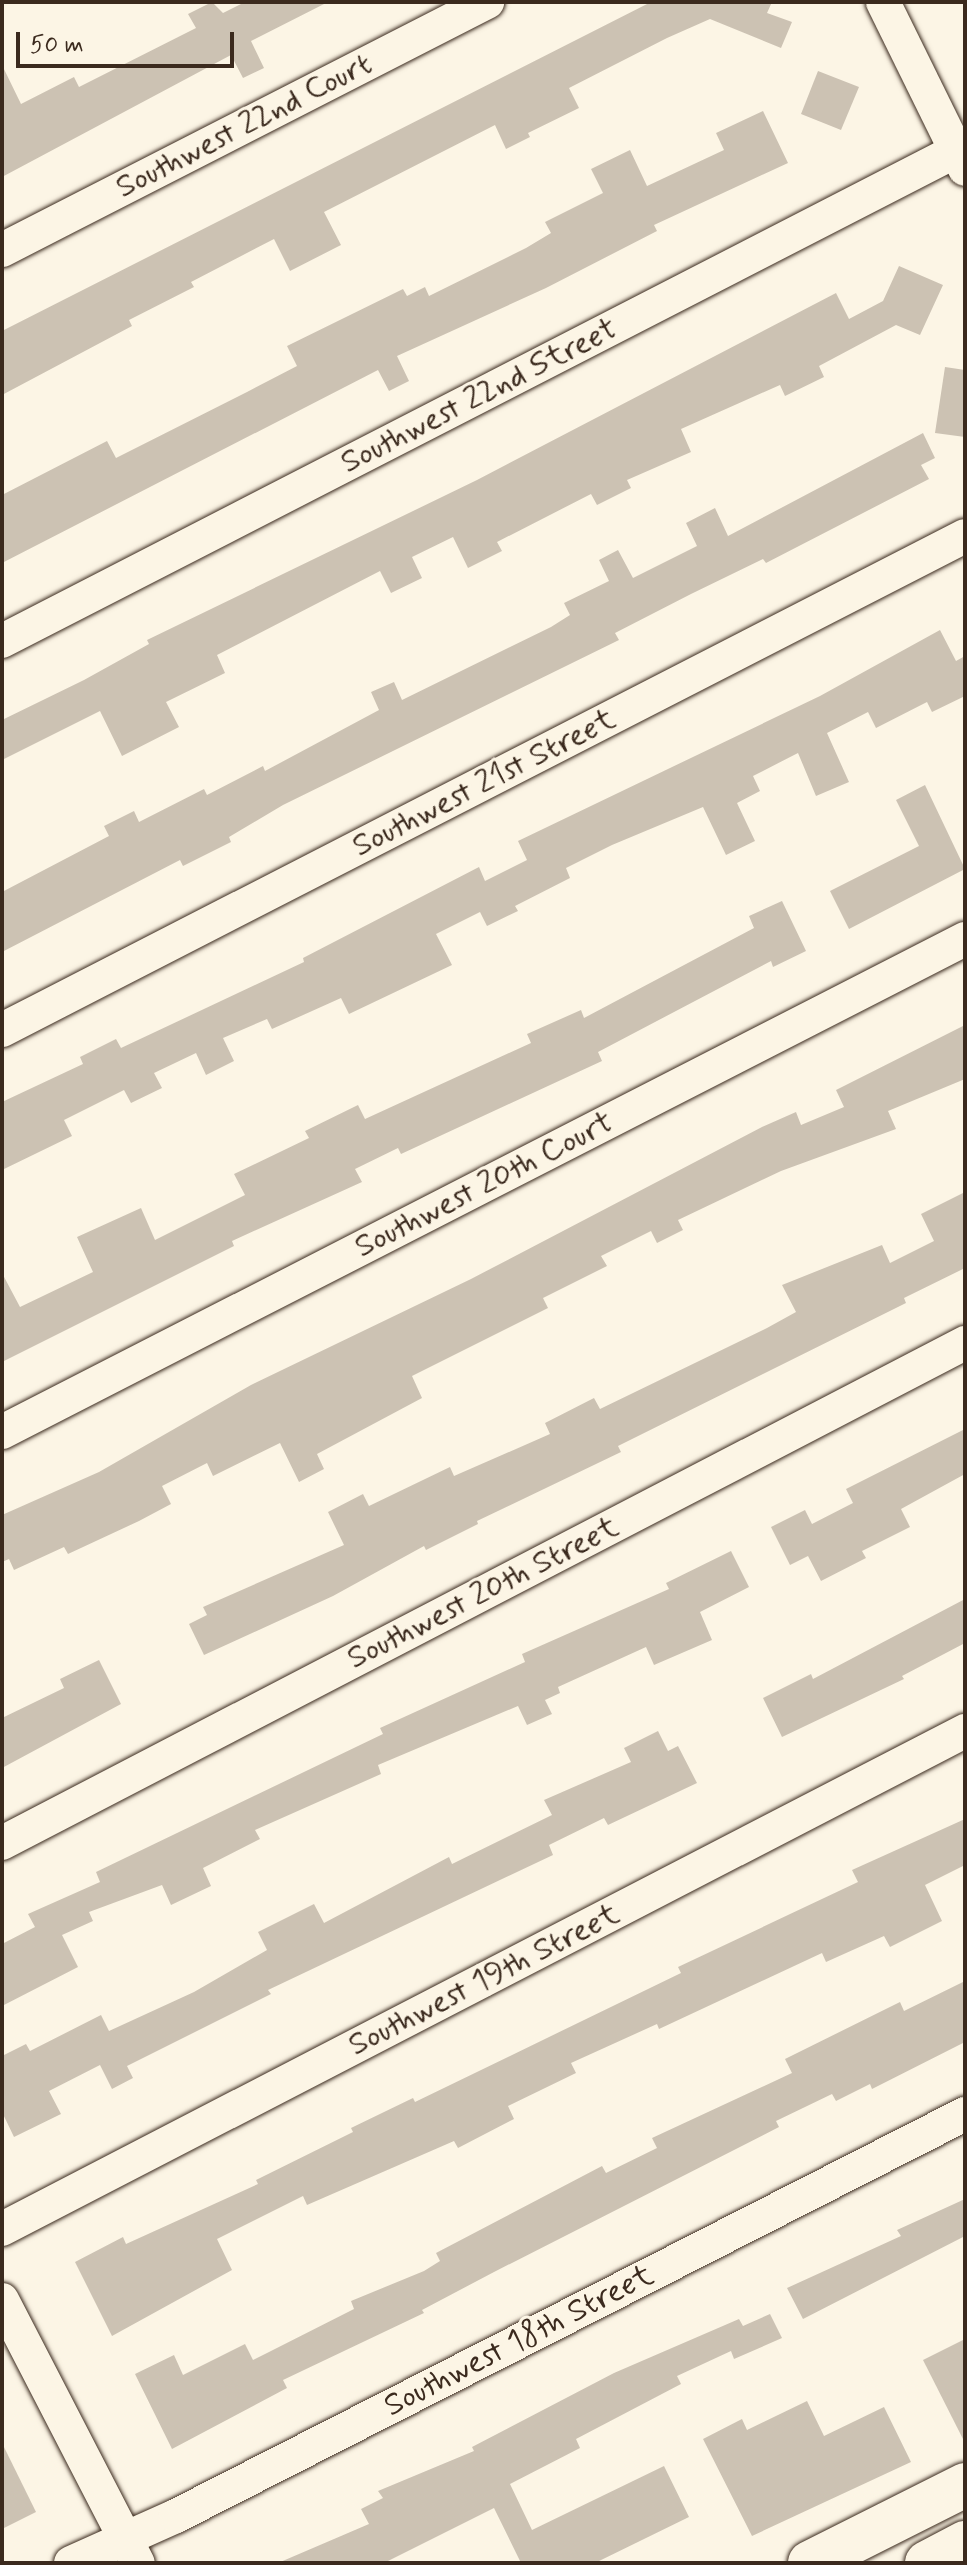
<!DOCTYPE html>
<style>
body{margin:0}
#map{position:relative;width:967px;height:2565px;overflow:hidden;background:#fcf5e5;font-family:Mynerve,sans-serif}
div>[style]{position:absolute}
.building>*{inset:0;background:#ccc2b3}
.roads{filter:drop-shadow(0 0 2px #3b2a1e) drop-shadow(0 0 2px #3b2a1e)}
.minor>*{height:34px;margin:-17px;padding:0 17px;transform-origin:17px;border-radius:17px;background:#fcf5e5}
.secondary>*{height:44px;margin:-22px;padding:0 22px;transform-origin:22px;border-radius:22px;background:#fcf5e5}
span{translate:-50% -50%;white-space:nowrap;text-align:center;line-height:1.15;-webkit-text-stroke:6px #fcf5e5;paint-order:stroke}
.street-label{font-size:32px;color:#3b2a1e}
.frame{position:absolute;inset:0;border:4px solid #3b2a1e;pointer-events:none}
.scale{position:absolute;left:16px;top:32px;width:218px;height:36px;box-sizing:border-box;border:4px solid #3b2a1e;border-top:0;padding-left:10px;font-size:24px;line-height:28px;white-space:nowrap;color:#3b2a1e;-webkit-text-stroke:6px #fcf5e5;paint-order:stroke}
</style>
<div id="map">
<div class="building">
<div style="clip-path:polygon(212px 2px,223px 13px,245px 2px,328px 2px,251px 41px,264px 68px,243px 78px,231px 55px,2px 177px,2px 65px,21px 104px,74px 77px,79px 87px,196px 28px,188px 14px)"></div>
<div style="clip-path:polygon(651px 2px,772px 2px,767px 13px,792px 22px,781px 48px,710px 19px,667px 38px,569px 88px,579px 108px,528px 133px,530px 137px,506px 149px,495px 125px,324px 212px,341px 245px,290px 271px,274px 239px,191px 282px,194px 287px,129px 320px,132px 326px,2px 395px,2px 331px)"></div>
<div style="clip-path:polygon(818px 71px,859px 87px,841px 130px,801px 114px)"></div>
<div style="clip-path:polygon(763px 111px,788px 163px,654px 225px,657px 231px,546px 288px,397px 356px,409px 381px,389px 391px,378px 370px,2px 563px,2px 495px,107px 441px,116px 458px,247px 392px,297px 366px,287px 346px,403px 289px,407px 296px,425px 287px,429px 296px,526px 248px,551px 233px,545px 222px,603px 193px,591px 169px,630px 150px,647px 186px,724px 150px,716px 133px)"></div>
<div style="clip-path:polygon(899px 266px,943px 285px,920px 335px,896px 325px,819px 366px,824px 377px,785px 396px,780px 385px,681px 429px,691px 452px,627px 480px,631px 488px,597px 505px,591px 494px,497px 542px,502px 551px,468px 568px,453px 537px,412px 557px,422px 578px,391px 593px,380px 571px,217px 655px,225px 673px,166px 702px,179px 727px,122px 756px,100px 711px,2px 760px,2px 720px,84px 680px,149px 644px,147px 640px,477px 480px,836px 293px,849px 319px,883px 301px)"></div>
<div style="clip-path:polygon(945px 367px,965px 370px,965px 437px,935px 433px)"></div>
<div style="clip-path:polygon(923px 433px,935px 458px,921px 465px,929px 479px,766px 563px,763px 559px,691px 594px,615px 633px,619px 640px,283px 805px,229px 837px,231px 842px,183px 866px,180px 860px,2px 952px,2px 892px,109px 836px,104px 826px,134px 811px,139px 822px,204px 789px,207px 795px,263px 766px,265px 771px,379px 710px,371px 692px,394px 682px,402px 700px,551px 627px,570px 615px,564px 603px,609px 581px,599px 560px,618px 550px,633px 578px,697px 546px,686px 523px,715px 508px,728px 536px)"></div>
<div style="clip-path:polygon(940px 630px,956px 661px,965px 656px,965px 696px,932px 712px,927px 702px,876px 728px,868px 712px,827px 733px,849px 782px,816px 796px,798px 753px,753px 776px,760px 791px,737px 803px,755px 841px,726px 855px,703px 807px,612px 845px,566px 868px,570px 878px,515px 906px,518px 911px,487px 926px,480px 912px,436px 934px,452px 965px,349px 1014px,341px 998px,272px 1029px,267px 1019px,223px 1038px,234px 1061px,206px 1075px,196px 1053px,154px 1073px,162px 1088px,131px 1103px,124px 1090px,64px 1120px,72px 1136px,2px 1170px,2px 1102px,83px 1064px,80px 1057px,116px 1039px,121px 1048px,304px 962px,303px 958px,479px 867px,485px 881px,527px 860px,518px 841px,820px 696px)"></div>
<div style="clip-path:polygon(925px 785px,965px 869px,849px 929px,830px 891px,919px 846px,896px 800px)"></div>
<div style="clip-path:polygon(782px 901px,806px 951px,773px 967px,771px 961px,598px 1052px,602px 1061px,401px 1154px,398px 1148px,355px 1169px,362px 1182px,232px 1241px,234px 1246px,2px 1362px,2px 1273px,20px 1307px,93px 1272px,77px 1237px,141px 1208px,155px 1240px,245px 1195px,234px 1174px,309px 1138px,305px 1131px,358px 1105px,365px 1119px,531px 1043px,527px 1034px,581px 1010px,584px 1018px,754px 928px,749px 916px)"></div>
<div style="clip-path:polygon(965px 1025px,965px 1079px,888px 1111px,896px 1129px,781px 1171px,678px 1220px,683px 1230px,657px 1243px,651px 1231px,601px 1256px,607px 1266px,543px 1298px,548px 1308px,412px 1376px,422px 1398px,317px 1454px,324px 1469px,299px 1482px,280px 1443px,213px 1476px,207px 1463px,162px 1486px,171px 1504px,139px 1521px,68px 1554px,64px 1547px,14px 1570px,9px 1559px,2px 1562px,2px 1515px,99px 1472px,251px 1385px,471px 1279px,762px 1127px,796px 1112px,801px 1125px,844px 1107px,836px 1090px)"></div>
<div style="clip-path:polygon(965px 1192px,965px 1268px,904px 1298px,906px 1303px,618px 1446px,621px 1452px,477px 1521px,478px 1524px,426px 1550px,424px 1546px,333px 1596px,204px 1655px,189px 1624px,207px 1615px,203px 1607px,344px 1545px,328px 1512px,363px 1494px,369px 1506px,450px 1467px,454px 1476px,550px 1434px,545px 1423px,594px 1398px,600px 1409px,767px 1328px,796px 1312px,782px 1285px,882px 1245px,890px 1263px,934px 1241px,921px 1214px)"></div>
<div style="clip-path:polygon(965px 1429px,965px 1474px,901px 1509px,910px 1527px,862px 1551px,866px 1558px,821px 1581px,808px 1556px,790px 1565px,771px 1527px,805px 1510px,812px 1524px,853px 1503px,846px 1489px)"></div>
<div style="clip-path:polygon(731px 1551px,749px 1587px,700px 1612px,712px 1640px,654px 1665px,646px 1647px,558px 1687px,560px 1693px,545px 1700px,552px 1714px,527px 1725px,518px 1706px,378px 1765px,381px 1774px,255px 1830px,260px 1839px,203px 1868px,211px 1886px,171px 1905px,162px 1885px,89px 1912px,93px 1921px,62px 1935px,78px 1967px,2px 2006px,2px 1944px,35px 1927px,28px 1914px,100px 1882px,96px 1872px,383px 1734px,380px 1728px,525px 1662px,522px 1654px,669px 1589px,666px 1583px)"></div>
<div style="clip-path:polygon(965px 1599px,965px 1643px,902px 1676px,904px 1679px,782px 1737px,763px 1698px,811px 1674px,813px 1679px)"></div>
<div style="clip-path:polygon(99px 1660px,121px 1704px,2px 1768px,2px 1718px,64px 1688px,60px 1679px)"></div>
<div style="clip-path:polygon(658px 1731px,668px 1751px,678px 1746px,697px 1783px,608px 1825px,604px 1818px,549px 1845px,553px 1855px,268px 1990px,271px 1994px,127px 2066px,133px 2078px,112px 2089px,100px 2065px,49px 2091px,61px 2114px,14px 2137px,2px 2112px,2px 2056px,26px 2044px,30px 2051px,101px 2015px,109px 2031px,194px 1992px,267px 1950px,258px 1932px,314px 1904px,324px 1923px,449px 1857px,452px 1864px,552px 1815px,544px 1800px,631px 1762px,624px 1748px)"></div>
<div style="clip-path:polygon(965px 1819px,965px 1865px,925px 1885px,942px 1921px,890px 1947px,884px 1936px,826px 1962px,822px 1953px,659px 2029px,657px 2024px,571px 2063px,576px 2073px,508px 2106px,514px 2119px,458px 2148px,454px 2141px,307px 2205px,303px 2196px,217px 2239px,232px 2270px,112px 2336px,75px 2262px,123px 2237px,126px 2244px,258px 2184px,256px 2180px,353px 2132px,351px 2128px,413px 2098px,415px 2102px,681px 1973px,678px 1967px,858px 1882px,852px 1870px)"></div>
<div style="clip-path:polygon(965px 1981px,965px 2042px,872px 2089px,870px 2084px,836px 2101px,832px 2094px,776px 2121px,779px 2127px,494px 2272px,422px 2310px,424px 2313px,283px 2380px,287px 2388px,172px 2449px,135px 2374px,174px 2355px,183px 2375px,245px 2344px,253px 2360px,269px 2352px,354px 2309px,351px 2301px,424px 2271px,440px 2261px,436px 2253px,602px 2166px,606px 2173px,657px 2148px,652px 2138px,792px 2073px,785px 2059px,900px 2002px,904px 2011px)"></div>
<div style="clip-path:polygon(965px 2199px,965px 2236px,803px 2319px,787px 2288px,901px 2236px,897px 2230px)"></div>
<div style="clip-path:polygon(770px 2314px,782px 2338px,734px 2359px,731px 2351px,677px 2376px,681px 2384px,576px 2439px,580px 2448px,510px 2484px,532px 2530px,664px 2466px,689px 2517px,595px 2563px,521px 2563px,494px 2508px,384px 2563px,278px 2563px,369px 2524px,361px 2509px,383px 2498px,378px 2491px,474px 2451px,472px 2447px,614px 2373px,739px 2319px,743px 2326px)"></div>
<div style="clip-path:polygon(965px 2339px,965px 2443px,923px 2360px)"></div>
<div style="clip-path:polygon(807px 2401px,824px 2436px,884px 2407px,911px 2462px,752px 2536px,703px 2439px,742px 2419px,747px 2430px)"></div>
<div style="clip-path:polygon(2px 2443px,36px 2512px,2px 2529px)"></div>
</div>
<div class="roads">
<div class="minor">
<div style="left:883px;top:2px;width:186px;rotate:63.8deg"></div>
<div style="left:2px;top:250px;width:545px;rotate:-27.08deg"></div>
<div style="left:2px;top:641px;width:1072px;rotate:-27.19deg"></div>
<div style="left:2px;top:1030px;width:1082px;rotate:-27.16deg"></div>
<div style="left:2px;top:1432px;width:1082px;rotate:-27.11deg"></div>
<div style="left:2px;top:1843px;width:1085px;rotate:-27.44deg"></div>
<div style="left:2px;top:2229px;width:1084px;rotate:-27.35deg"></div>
<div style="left:2px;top:2300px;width:296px;rotate:62.7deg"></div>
<div style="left:71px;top:2563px;width:115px;rotate:-24.1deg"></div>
<div style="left:176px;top:2516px;width:886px;rotate:-27deg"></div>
</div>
<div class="secondary">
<div style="left:810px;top:2563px;width:174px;rotate:-26.7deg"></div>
<div style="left:927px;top:2563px;width:43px;rotate:-27.8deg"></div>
</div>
</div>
<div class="street-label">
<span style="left:244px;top:126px;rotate:-27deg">Southwest 22nd Court</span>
<span style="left:479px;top:396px;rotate:-27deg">Southwest 22nd Street</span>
<span style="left:484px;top:783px;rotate:-27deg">Southwest 21st Street</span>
<span style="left:484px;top:1185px;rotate:-27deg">Southwest 20th Court</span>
<span style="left:483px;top:1593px;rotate:-27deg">Southwest 20th Street</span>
<span style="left:484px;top:1980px;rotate:-27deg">Southwest 19th Street</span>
<span style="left:519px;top:2341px;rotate:-27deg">Southwest 18th Street</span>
</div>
<div class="frame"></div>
<div class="scale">50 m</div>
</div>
